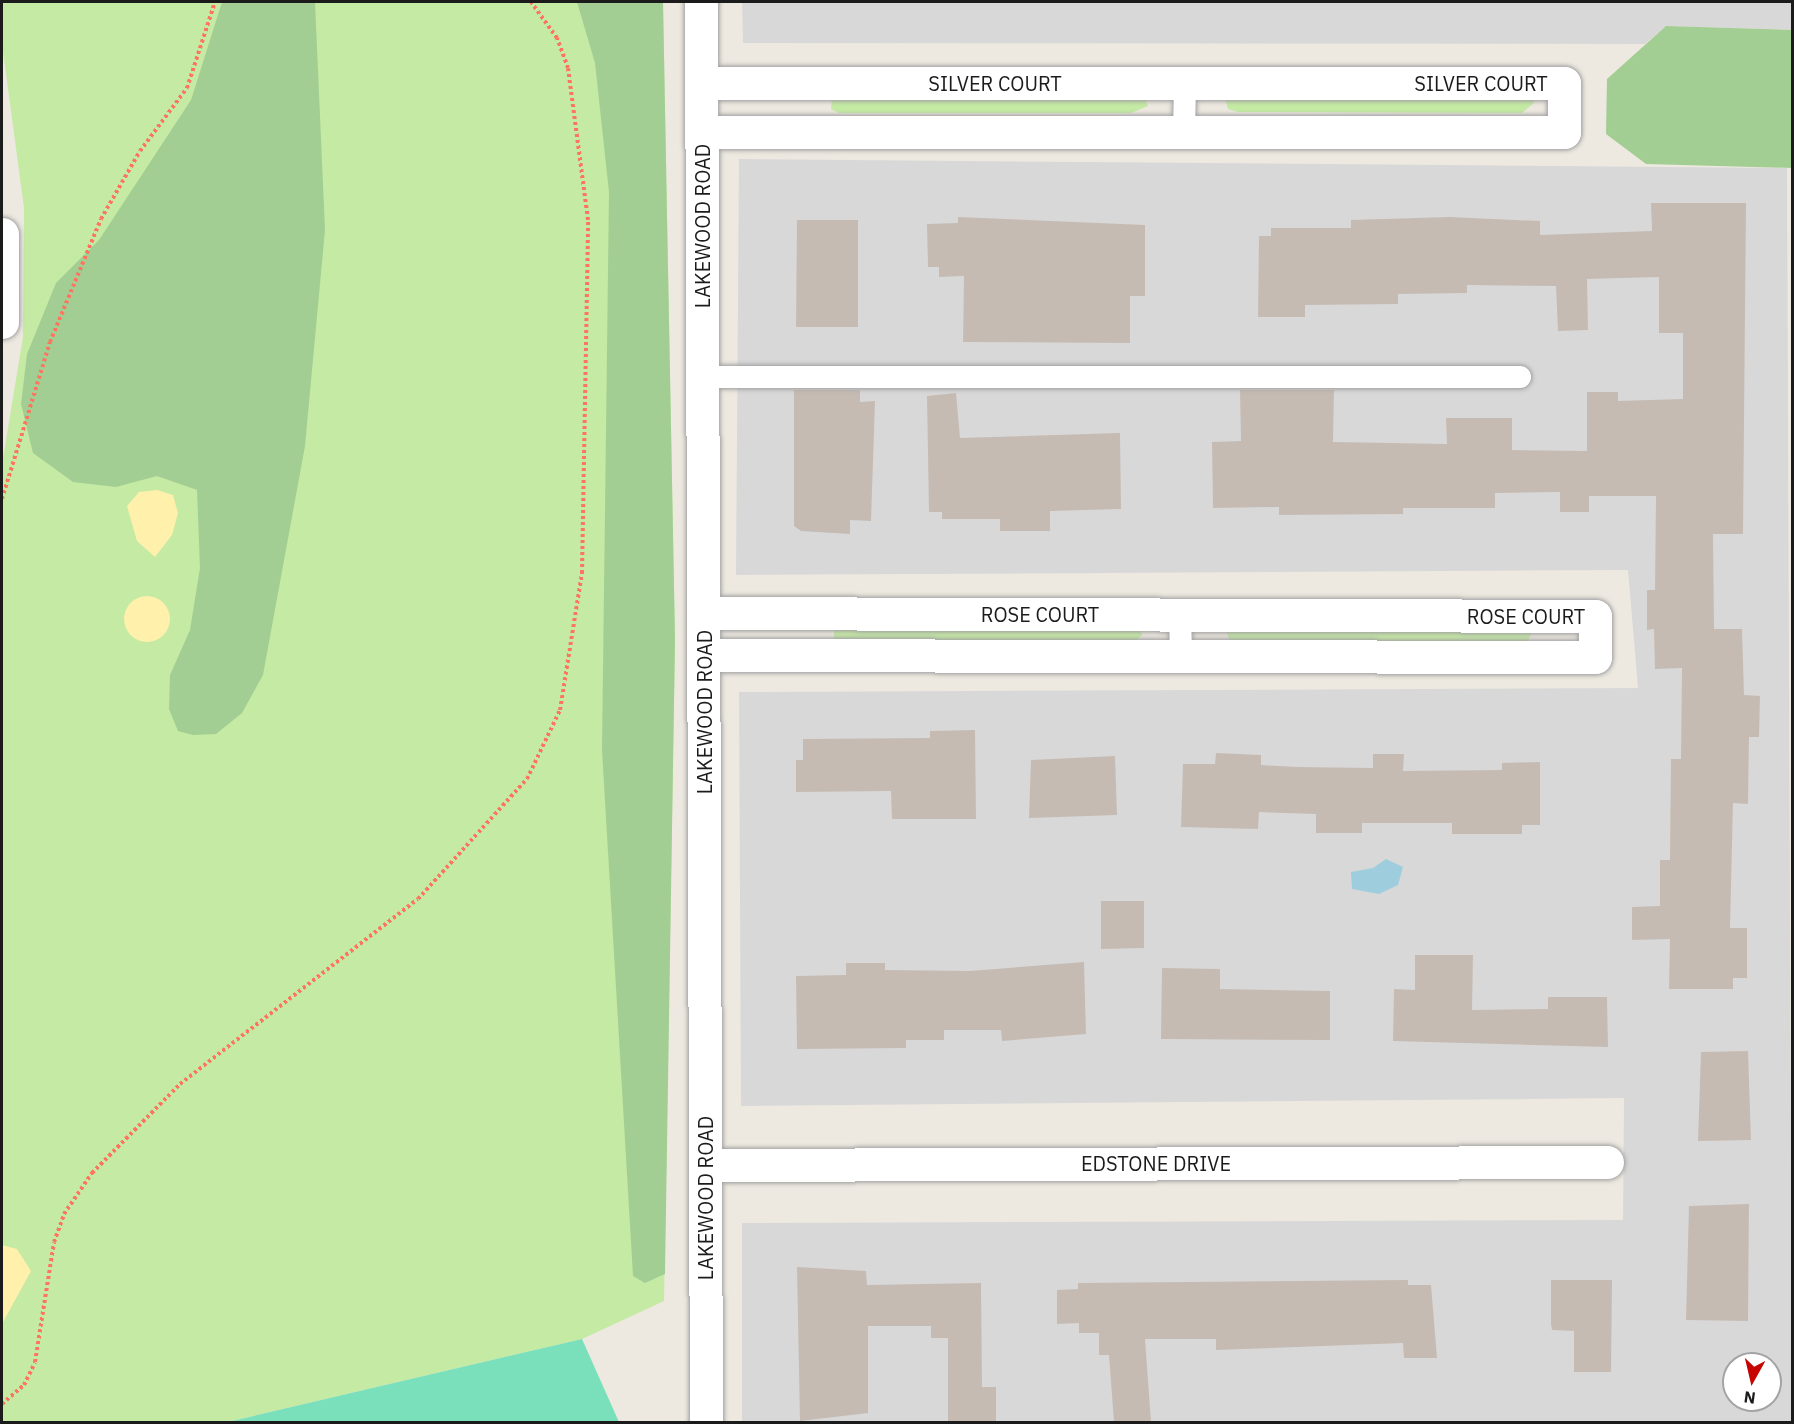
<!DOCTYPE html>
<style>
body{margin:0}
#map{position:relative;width:1794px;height:1424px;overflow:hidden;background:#ede9e0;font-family:"IBM Plex Sans",sans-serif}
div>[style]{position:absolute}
.residential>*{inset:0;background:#d9d8d8}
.grass>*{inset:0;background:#c4eaa3}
.forest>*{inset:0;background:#a3ce93}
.sand>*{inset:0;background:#fff0ac}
.round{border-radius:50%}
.pitch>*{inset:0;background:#7ae0bb}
.water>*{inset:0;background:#9ecddd}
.building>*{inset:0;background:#c5bbb3}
.path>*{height:4px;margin-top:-2px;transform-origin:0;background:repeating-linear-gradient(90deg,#fe7460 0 3px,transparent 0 6px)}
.roads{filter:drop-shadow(0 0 2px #a2a2a2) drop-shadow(0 0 2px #a2a2a2)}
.service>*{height:22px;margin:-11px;padding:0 11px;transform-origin:11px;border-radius:11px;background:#fff}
.minor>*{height:33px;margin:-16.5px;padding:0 16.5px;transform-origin:16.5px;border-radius:16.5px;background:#fff}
span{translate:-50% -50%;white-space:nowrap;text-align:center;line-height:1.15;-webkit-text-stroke:6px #fff;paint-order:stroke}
.street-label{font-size:20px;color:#1b1b1b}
.frame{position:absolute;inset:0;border:3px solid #1b1b1b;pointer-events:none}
.north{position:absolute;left:1722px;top:1352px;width:60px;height:60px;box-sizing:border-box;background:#fff;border:2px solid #a4a4a4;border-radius:50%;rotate:188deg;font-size:16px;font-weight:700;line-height:24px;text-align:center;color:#1b1b1b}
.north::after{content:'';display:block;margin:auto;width:21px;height:27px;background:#c60500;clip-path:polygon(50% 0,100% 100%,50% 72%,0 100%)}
</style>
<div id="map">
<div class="residential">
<div style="clip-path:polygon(742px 2px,1792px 2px,1792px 30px,1666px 26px,1645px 44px,743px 43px)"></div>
<div style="clip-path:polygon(evenodd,739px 159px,1787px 168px,1792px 1422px,742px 1422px,742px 1223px,1623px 1220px,1624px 1098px,741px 1106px,739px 692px,1638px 688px,1628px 570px,736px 575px,739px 159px,1734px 1364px,1770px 1364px,1770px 1400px,1734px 1400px,1734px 1364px)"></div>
</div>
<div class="grass">
<div style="clip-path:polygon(2px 2px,663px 2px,675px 640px,664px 1301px,582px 1339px,232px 1421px,2px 1422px,2px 464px,23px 337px,24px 208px,2px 44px)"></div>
<div style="clip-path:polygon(832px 98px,1145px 98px,1148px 106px,1131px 113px,839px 113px,831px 109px)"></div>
<div style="clip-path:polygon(1225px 98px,1533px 99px,1534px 103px,1522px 113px,1238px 112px,1228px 109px)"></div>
<div style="clip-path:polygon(834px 627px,1141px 629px,1142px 635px,1137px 640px,834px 640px)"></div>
<div style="clip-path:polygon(1226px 630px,1532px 631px,1528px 641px,1230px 641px)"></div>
</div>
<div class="forest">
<div style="clip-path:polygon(222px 2px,315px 2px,325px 230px,305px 446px,263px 675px,242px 713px,216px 734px,193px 735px,178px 731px,169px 709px,170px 675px,190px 630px,200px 568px,197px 490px,157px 476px,116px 487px,73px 482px,33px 453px,21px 404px,27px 354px,56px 283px,99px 240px,191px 100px)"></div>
<div style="clip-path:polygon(577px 2px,663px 2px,675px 640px,665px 1274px,645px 1283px,633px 1276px,602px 750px,609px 192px,595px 63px)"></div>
<div style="clip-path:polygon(1666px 26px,1792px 30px,1792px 168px,1646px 164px,1606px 134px,1607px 79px)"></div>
</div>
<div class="sand">
<div style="clip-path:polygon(157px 490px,173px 495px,178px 513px,172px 535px,155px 557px,137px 541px,127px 506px,139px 492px)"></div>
<div class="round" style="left:124px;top:596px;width:46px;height:46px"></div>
<div style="clip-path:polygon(2px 1245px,17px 1249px,31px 1271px,2px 1324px)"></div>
</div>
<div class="pitch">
<div style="clip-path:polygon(582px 1339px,619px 1422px,232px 1422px,232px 1421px)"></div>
</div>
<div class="water">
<div style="clip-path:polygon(1386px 859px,1403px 867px,1398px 885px,1379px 894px,1352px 889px,1351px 872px,1373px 868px)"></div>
</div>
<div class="building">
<div style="clip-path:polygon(1651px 203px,1746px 203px,1743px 534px,1713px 534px,1714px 629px,1742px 629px,1744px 695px,1760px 696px,1759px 737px,1749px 737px,1748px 804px,1733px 803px,1730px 928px,1747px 928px,1747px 978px,1733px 978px,1733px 989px,1669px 989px,1670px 939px,1632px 940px,1632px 907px,1660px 906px,1660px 860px,1670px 860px,1671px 759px,1681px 759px,1682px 668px,1655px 669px,1654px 629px,1647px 630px,1647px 590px,1655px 590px,1656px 496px,1589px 496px,1589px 512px,1560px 512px,1560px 492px,1495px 493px,1495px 508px,1403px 508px,1403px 514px,1279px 515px,1279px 507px,1213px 508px,1212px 442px,1241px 441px,1240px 390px,1334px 390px,1333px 442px,1447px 444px,1446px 418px,1512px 418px,1512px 450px,1587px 451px,1587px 392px,1618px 392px,1618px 401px,1683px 399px,1683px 333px,1659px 333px,1659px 277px,1587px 279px,1588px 330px,1558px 331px,1556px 286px,1467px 285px,1467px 293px,1398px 294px,1398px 304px,1305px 305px,1305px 317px,1258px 317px,1259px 236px,1271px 236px,1271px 228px,1351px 228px,1351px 220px,1449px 217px,1540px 221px,1540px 235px,1652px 231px)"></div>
<div style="clip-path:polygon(958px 217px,1145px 225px,1145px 296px,1130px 296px,1130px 343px,963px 342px,964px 276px,939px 277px,939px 267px,928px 267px,927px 224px,958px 223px)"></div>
<div style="clip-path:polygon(797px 220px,858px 220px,858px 327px,796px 327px)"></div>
<div style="clip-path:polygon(794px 390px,860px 390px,860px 402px,875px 401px,871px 521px,850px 520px,850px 534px,801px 531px,794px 526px)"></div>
<div style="clip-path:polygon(956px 393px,960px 438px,1120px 433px,1121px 509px,1050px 511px,1050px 531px,1000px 531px,1000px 519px,942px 519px,942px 512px,929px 512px,927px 396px)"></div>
<div style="clip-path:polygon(975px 730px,976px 819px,892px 819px,891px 791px,796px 792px,796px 760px,803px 760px,803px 739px,930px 738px,930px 731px)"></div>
<div style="clip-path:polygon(1216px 753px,1261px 755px,1261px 765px,1296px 767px,1373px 768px,1373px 754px,1404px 754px,1403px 771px,1502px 770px,1502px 763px,1540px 762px,1540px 825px,1522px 825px,1522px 834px,1452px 834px,1452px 823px,1362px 823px,1362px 833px,1316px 833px,1316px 814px,1259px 812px,1258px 829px,1181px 827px,1183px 764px,1215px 764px)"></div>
<div style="clip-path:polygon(1115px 756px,1117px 815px,1029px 818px,1031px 760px)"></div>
<div style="clip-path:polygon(1101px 901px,1144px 901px,1144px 948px,1101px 949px)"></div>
<div style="clip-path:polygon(1415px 955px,1473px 955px,1472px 1010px,1548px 1009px,1548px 997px,1607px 997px,1608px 1047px,1393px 1041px,1394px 989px,1415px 990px)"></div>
<div style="clip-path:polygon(1084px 962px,1086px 1034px,1002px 1041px,1001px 1030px,944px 1030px,944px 1040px,906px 1040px,906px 1048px,797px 1049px,796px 976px,846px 975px,846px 963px,885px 963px,885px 970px,970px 971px)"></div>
<div style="clip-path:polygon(1162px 968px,1220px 969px,1220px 989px,1330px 991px,1330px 1040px,1161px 1039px)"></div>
<div style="clip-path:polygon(1748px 1051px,1751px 1140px,1698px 1141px,1701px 1052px)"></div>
<div style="clip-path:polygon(1749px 1204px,1748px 1321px,1686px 1320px,1689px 1206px)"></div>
<div style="clip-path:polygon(797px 1267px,866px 1271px,867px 1285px,981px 1283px,982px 1387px,996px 1387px,996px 1422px,948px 1422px,948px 1338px,931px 1338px,931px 1326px,868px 1326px,868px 1413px,800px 1421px)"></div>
<div style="clip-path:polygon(1408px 1280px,1408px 1285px,1431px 1285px,1437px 1358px,1404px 1358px,1403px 1343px,1216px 1350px,1216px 1339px,1145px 1339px,1151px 1422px,1114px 1422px,1109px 1355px,1099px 1355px,1099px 1333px,1079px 1333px,1079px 1323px,1057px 1324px,1057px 1290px,1078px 1289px,1078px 1283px)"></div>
<div style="clip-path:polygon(1551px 1280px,1612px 1280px,1611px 1372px,1574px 1372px,1574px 1331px,1552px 1330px,1551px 1324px)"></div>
</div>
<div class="path">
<div style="left:2px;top:499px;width:164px;rotate:-73deg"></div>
<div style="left:50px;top:342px;width:133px;rotate:-67.5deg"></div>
<div style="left:101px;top:219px;width:78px;rotate:-60.2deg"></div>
<div style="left:140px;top:151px;width:79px;rotate:-53.3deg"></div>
<div style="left:187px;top:88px;width:90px;rotate:-72deg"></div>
<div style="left:2px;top:1404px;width:29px;rotate:-41deg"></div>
<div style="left:24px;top:1385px;width:25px;rotate:-64deg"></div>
<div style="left:35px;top:1362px;width:121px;rotate:-81deg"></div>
<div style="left:54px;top:1242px;width:30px;rotate:-70deg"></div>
<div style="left:64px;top:1214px;width:50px;rotate:-55.7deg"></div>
<div style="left:92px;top:1173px;width:125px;rotate:-45.3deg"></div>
<div style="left:180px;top:1084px;width:301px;rotate:-37.9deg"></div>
<div style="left:418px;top:899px;width:162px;rotate:-47.8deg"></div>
<div style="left:527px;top:779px;width:76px;rotate:-64.4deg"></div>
<div style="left:560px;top:710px;width:139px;rotate:-80.9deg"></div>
<div style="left:582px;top:573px;width:353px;rotate:-89deg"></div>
<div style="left:588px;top:220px;width:153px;rotate:-97.5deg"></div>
<div style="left:568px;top:68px;width:32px;rotate:-110deg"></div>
<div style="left:557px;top:38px;width:44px;rotate:-125.8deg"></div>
</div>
<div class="roads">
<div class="service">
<div style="left:1184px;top:132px;width:49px;rotate:-88.8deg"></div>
<div style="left:703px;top:377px;width:817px"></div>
<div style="left:1180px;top:614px;width:42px;rotate:88.6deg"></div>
</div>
<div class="minor">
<div style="left:701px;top:2px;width:1420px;rotate:89.8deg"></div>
<div style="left:702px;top:132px;width:862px"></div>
<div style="left:1564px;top:132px;width:49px;rotate:-90deg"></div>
<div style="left:1564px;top:83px;width:862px;rotate:180deg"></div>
<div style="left:2px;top:234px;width:88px;rotate:90deg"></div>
<div style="left:703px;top:613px;width:892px;rotate:0.19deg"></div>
<div style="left:1595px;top:616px;width:41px;rotate:90deg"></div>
<div style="left:1595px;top:657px;width:892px;rotate:-179.87deg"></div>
<div style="left:705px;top:1165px;width:902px;rotate:-0.19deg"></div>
</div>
</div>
<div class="street-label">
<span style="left:995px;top:83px">SILVER COURT</span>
<span style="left:1481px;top:83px">SILVER COURT</span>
<span style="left:702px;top:226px;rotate:-90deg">LAKEWOOD ROAD</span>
<span style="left:1040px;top:614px">ROSE COURT</span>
<span style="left:1526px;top:616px">ROSE COURT</span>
<span style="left:704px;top:712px;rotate:-90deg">LAKEWOOD ROAD</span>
<span style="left:1156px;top:1163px">EDSTONE DRIVE</span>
<span style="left:705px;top:1198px;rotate:-90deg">LAKEWOOD ROAD</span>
</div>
<div class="frame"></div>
<div class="north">N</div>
</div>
